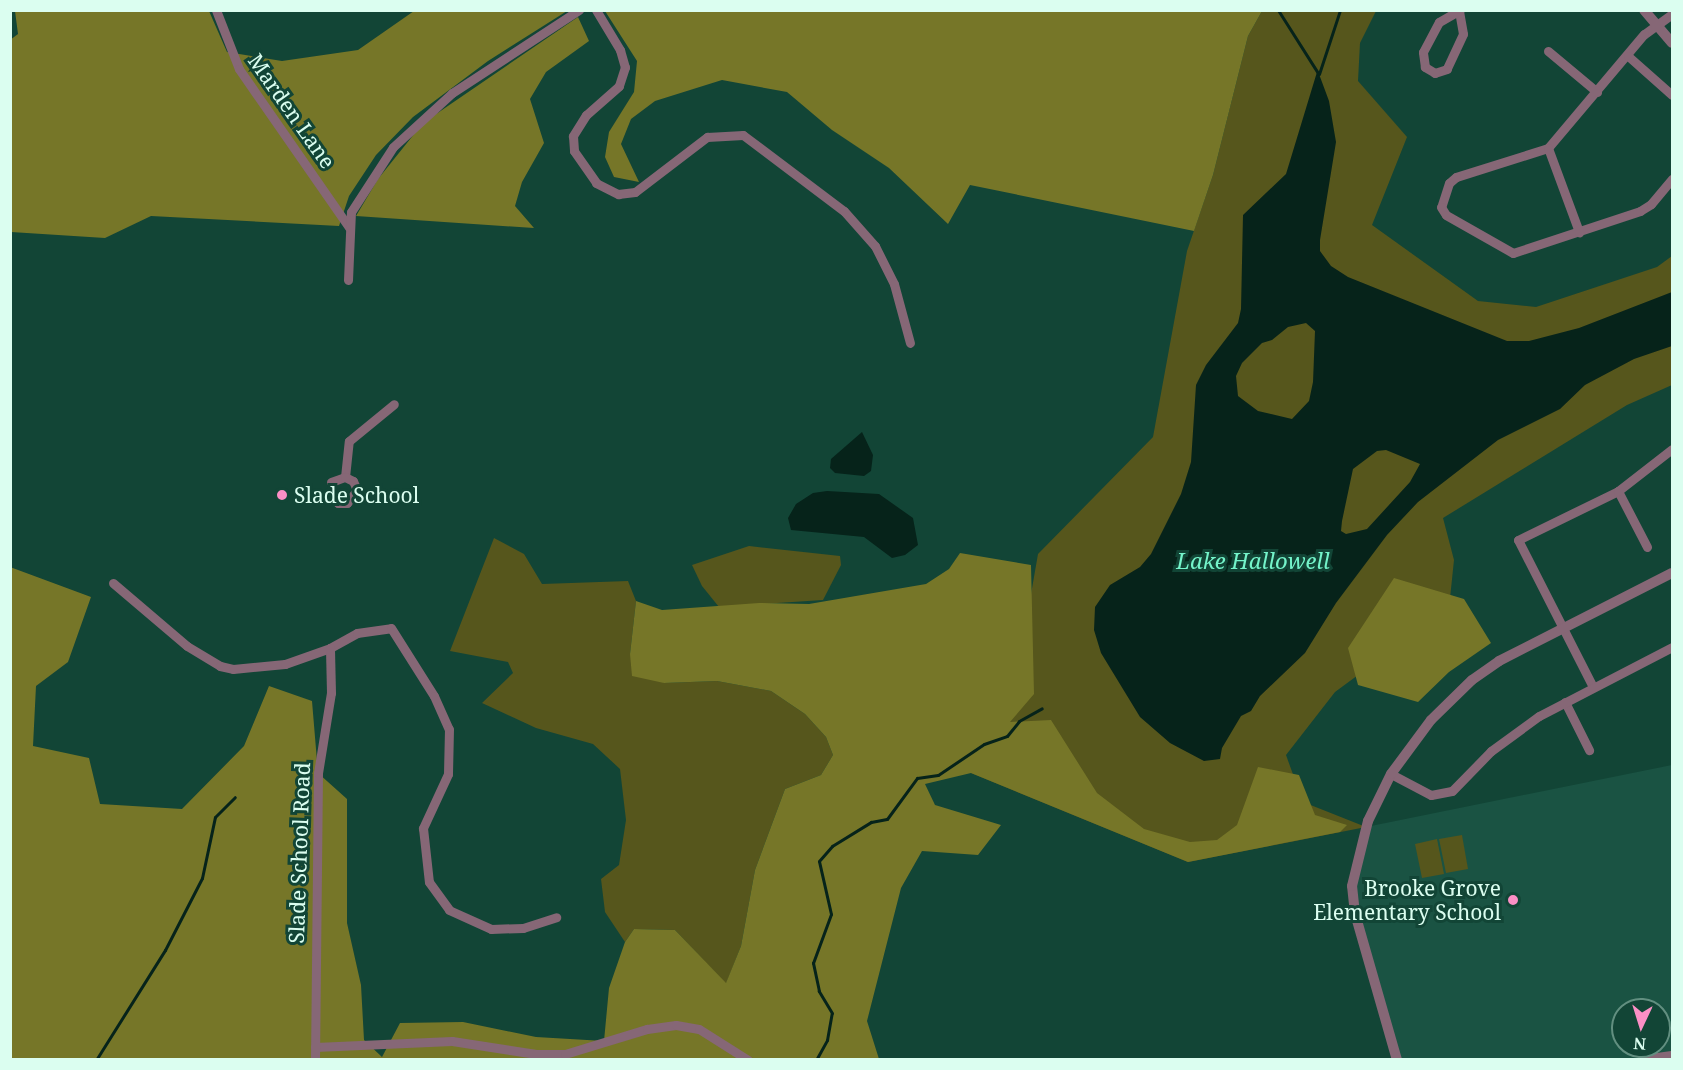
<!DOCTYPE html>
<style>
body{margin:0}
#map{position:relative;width:1683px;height:1070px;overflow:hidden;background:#124536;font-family:"Noto Serif",serif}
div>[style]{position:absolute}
.built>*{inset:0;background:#1a5343}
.green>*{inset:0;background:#56561c}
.forest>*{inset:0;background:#767628}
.water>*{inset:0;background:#06231a}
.stream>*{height:3px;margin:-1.5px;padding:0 1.5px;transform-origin:1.5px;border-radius:1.5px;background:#06231a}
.minor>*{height:9px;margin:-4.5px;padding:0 4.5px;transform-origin:4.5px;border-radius:4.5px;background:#866776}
.tertiary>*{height:10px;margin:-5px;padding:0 5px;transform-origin:5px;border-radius:5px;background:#866776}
.dots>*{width:16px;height:16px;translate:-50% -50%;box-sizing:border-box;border:3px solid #124536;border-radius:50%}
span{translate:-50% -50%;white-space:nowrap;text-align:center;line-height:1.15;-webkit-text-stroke:6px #124536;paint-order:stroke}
.street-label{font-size:21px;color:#dbfef0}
.poi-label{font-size:21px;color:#dbfef0}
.left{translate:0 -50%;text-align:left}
.right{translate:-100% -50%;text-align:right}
.water-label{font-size:22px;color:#74f4ca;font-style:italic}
.frame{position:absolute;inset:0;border:12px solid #dbfef0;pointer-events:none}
.north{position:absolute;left:1611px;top:998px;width:60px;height:60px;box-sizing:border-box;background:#124536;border:2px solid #628f80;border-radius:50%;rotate:184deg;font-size:16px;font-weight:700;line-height:24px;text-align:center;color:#dbfef0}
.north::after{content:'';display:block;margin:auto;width:21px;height:27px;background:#fb8fc5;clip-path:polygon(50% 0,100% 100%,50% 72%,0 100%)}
</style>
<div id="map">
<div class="built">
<div style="clip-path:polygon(evenodd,1672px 765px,1672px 1052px,1640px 1060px,1397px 1059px,1352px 886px,1366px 827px,1672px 765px,1623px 1010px,1659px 1010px,1659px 1046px,1623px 1046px,1623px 1010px)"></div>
</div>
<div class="green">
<div style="clip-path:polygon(1262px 11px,1376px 11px,1360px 43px,1358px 81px,1407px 137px,1372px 225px,1478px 301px,1536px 307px,1657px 267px,1672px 256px,1672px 385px,1627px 405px,1443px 518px,1454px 560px,1449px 608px,1335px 692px,1286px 755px,1303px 802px,1366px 827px,1188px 862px,971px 773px,1031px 594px,1038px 554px,1153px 437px,1187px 251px,1213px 175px,1248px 36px)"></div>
<div style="clip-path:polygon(494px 538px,524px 554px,542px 584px,628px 581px,636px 601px,630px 654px,664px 683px,717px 681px,771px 691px,805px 714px,826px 737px,833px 755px,821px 775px,785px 789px,755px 870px,741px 946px,726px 984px,675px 930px,634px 929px,625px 942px,605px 912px,601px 879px,619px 865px,626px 820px,620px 769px,593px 744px,536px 728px,482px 703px,513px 673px,508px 662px,450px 651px)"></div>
<div style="clip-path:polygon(749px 546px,840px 556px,841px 565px,823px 600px,719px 607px,702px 586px,692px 565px)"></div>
<div style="clip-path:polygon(1462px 835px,1468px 869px,1446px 873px,1439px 839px)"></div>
<div style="clip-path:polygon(1437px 839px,1444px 874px,1422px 878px,1415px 844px)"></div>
</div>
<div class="forest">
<div style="clip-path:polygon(15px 11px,209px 11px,227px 52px,282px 61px,358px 50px,414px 11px,567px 11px,488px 61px,413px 117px,376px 155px,349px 196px,339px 226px,151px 216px,105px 238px,11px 232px,10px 40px,18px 34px)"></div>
<div style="clip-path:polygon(605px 11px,1262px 11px,1248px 36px,1213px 175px,1194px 231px,970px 185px,948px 224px,889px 168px,832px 130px,787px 92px,722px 80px,655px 101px,631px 119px,621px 144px,639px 182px,614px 177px,605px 157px,609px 132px,634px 92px,637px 61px)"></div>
<div style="clip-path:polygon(578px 17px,589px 41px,546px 72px,530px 99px,544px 143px,522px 182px,515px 206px,534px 228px,356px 216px,378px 179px,423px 123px)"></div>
<div style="clip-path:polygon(960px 553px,1031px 565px,1034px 694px,1010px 722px,1051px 720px,1097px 793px,1144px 829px,1190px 842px,1217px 840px,1237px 825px,1258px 767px,1299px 775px,1315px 815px,1347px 825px,1340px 832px,1188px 862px,971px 773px,925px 784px,935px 805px,1001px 825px,978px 855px,922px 851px,901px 888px,867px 1021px,879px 1059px,11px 1059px,10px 567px,91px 597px,68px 662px,36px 686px,33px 746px,89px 758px,100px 804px,182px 809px,244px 746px,269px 686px,312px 701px,318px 773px,347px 799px,347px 923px,361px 985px,364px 1040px,382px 1057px,400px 1023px,463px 1022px,536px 1037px,604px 1041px,609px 988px,625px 942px,634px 929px,675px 930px,726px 983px,741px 946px,755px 870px,785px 789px,821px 775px,833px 755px,826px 737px,805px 714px,771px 691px,717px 681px,664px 683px,632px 676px,630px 654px,636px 601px,662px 610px,759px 603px,809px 604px,926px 584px,949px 569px)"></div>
<div style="clip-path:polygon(1394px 578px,1464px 599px,1491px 643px,1449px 672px,1418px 702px,1358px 685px,1348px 648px)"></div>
</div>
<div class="water">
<div style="clip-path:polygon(evenodd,1317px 72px,1319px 74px,1329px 101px,1336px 142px,1320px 240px,1320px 251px,1331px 266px,1348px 277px,1507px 341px,1529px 341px,1579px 328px,1672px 292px,1672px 346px,1634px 359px,1585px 385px,1560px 409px,1498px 440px,1418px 502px,1387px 535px,1336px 603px,1305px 653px,1260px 696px,1251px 711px,1241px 716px,1222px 748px,1220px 759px,1204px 761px,1170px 743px,1140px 717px,1101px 653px,1094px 630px,1095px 607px,1110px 585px,1140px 567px,1151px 554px,1181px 494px,1191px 462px,1196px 385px,1206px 365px,1238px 323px,1241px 309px,1243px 215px,1286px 174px,1317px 72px,1306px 323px,1315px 331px,1313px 382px,1309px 401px,1292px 419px,1258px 411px,1238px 396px,1236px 376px,1242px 363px,1262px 343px,1272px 340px,1288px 327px,1306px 323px,1317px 72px,1386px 450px,1420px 464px,1410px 482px,1367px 529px,1346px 534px,1341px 531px,1342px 521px,1353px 469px,1377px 451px,1386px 450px)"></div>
<div style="clip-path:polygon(862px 432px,873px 455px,871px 471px,864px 476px,835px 473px,830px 468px,831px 459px)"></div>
<div style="clip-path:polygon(827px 491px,879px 494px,913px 518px,918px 545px,905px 555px,892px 558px,864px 537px,791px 530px,788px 518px,796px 504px,813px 493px)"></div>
</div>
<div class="stream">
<div style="left:1278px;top:10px;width:75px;rotate:57.6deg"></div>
<div style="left:1319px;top:74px;width:67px;rotate:-71.8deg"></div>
<div style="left:96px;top:1060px;width:130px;rotate:-57.9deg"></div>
<div style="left:165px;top:950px;width:81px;rotate:-62.8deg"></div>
<div style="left:202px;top:878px;width:62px;rotate:-78deg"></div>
<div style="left:215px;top:817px;width:28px;rotate:-45deg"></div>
<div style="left:816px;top:1060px;width:23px;rotate:-61deg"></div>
<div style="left:827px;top:1040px;width:27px;rotate:-80deg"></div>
<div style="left:832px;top:1013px;width:26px;rotate:-121deg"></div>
<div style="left:819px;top:991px;width:29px;rotate:-102deg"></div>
<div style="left:813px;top:963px;width:52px;rotate:-69.8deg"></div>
<div style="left:831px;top:914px;width:54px;rotate:-102.8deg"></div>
<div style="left:819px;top:861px;width:20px;rotate:-49deg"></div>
<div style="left:832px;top:846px;width:46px;rotate:-31.6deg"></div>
<div style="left:871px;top:822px;width:16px;rotate:-11deg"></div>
<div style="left:887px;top:819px;width:51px;rotate:-53.8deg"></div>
<div style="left:917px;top:778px;width:21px;rotate:-8deg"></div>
<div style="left:938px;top:775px;width:55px;rotate:-34deg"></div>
<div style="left:984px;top:744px;width:24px;rotate:-19deg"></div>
<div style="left:1007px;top:736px;width:19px;rotate:-51deg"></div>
<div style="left:1019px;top:721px;width:26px;rotate:-29deg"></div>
</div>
<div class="minor">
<div style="left:216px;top:10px;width:63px;rotate:68.7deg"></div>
<div style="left:239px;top:69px;width:193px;rotate:55.2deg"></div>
<div style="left:596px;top:10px;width:47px;rotate:59deg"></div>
<div style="left:620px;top:50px;width:18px;rotate:74deg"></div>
<div style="left:625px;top:67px;width:20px;rotate:108deg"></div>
<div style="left:619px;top:86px;width:44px;rotate:138.7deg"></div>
<div style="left:586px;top:115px;width:25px;rotate:122deg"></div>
<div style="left:573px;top:136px;width:15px;rotate:86deg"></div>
<div style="left:574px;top:151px;width:39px;rotate:55deg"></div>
<div style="left:596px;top:183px;width:25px;rotate:27deg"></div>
<div style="left:618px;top:194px;width:17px;rotate:-7deg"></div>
<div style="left:635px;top:192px;width:91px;rotate:-37.4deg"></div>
<div style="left:707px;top:137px;width:36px;rotate:-3deg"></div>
<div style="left:743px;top:135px;width:126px;rotate:37deg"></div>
<div style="left:844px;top:211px;width:47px;rotate:48.5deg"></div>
<div style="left:875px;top:246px;width:42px;rotate:63.4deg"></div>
<div style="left:894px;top:284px;width:61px;rotate:74.8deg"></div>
<div style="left:1459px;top:11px;width:23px;rotate:80deg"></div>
<div style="left:1463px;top:34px;width:38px;rotate:115deg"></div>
<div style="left:1447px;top:69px;width:13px;rotate:162deg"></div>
<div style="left:1435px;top:73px;width:12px;rotate:-149deg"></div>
<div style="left:1425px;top:67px;width:15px;rotate:-98deg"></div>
<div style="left:1423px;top:52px;width:34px;rotate:-62deg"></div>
<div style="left:1439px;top:22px;width:24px;rotate:-30deg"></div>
<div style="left:1672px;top:14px;width:34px;rotate:144deg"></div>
<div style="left:1644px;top:34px;width:149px;rotate:130.1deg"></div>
<div style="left:1548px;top:148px;width:96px;rotate:162.5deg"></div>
<div style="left:1456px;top:177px;width:9px;rotate:139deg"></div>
<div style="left:1449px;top:183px;width:25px;rotate:108deg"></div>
<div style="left:1441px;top:207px;width:9px;rotate:58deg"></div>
<div style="left:1446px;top:215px;width:77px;rotate:29.6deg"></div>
<div style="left:1513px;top:253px;width:134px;rotate:-18.3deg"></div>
<div style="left:1640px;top:211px;width:13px;rotate:-32deg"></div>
<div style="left:1651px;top:204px;width:33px;rotate:-50deg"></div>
<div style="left:1548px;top:51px;width:64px;rotate:39.9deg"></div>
<div style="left:1628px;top:56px;width:59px;rotate:41.6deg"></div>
<div style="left:1548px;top:148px;width:90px;rotate:69.7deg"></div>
<div style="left:348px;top:280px;width:68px;rotate:-87.5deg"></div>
<div style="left:351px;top:212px;width:77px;rotate:-57.1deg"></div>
<div style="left:393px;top:147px;width:80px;rotate:-42.5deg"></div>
<div style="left:452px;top:93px;width:152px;rotate:-33.2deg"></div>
<div style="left:345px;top:477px;width:36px;rotate:-84deg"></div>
<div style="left:349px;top:441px;width:58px;rotate:-39.4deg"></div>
<div style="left:331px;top:482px;width:15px;rotate:-20deg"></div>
<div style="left:345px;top:477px;width:9px;rotate:27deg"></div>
<div style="left:353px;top:481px;width:10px;rotate:66deg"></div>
<div style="left:357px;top:490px;width:16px;rotate:128deg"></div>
<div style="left:347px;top:503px;width:9px;rotate:180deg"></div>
<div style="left:338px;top:503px;width:9px;rotate:-139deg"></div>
<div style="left:1618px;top:491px;width:63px;rotate:62.6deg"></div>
<div style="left:113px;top:583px;width:97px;rotate:40.4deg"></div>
<div style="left:187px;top:646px;width:39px;rotate:31deg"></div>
<div style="left:220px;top:666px;width:13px;rotate:13deg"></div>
<div style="left:233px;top:669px;width:52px;rotate:-5.5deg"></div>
<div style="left:285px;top:664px;width:48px;rotate:-19.6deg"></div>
<div style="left:330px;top:648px;width:31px;rotate:-29deg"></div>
<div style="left:357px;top:633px;width:34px;rotate:-8deg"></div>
<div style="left:391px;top:628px;width:80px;rotate:57.7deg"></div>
<div style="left:434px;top:696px;width:36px;rotate:66deg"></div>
<div style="left:449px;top:729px;width:45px;rotate:91.3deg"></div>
<div style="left:448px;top:774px;width:60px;rotate:114.8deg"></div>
<div style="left:423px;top:828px;width:54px;rotate:83.7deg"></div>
<div style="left:429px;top:882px;width:34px;rotate:54deg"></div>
<div style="left:449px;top:910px;width:46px;rotate:24.3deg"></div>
<div style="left:491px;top:929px;width:32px;rotate:-2deg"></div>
<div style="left:523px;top:928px;width:35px;rotate:-18deg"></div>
<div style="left:1593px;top:687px;width:165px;rotate:-117deg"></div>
<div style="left:1518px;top:540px;width:111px;rotate:-26.1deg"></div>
<div style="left:1618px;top:491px;width:68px;rotate:-37.9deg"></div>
<div style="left:1565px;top:702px;width:54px;rotate:63.4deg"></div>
<div style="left:1391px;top:774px;width:45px;rotate:27.7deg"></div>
<div style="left:1431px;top:795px;width:21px;rotate:-11deg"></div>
<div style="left:1452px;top:791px;width:56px;rotate:-45.7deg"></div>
<div style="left:1491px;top:751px;width:59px;rotate:-36.1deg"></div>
<div style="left:1539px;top:716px;width:150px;rotate:-27.4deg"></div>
<div style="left:315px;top:1047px;width:137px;rotate:-2.5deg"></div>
<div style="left:452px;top:1041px;width:85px;rotate:8.8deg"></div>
<div style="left:536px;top:1054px;width:29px"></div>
<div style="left:565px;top:1054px;width:86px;rotate:-17deg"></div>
<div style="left:647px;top:1029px;width:29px;rotate:-8deg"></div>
<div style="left:676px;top:1025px;width:23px;rotate:10deg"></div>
<div style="left:699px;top:1029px;width:58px;rotate:32.3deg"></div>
<div style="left:315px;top:1060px;width:287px;rotate:-89.4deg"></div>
<div style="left:318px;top:773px;width:81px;rotate:-80.8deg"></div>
<div style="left:331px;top:693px;width:45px;rotate:-91.3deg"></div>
</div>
<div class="tertiary">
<div style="left:1644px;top:10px;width:43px;rotate:49.7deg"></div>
<div style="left:1397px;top:1060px;width:152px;rotate:-106deg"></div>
<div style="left:1355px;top:914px;width:28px;rotate:-96deg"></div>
<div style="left:1352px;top:886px;width:67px;rotate:-76.2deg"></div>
<div style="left:1368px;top:821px;width:52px;rotate:-63.9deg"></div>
<div style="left:1391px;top:774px;width:67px;rotate:-53.5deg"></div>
<div style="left:1431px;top:720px;width:57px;rotate:-44.3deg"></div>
<div style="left:1472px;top:680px;width:33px;rotate:-35deg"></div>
<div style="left:1499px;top:661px;width:194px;rotate:-27deg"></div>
<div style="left:1643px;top:1060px;width:29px;rotate:-8deg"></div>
</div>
<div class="dots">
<div style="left:282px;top:495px;background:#fb8fc5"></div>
<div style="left:1513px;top:900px;background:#fb8fc5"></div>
</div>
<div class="street-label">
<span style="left:292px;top:111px;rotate:55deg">Marden Lane</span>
<span style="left:299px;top:853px;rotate:-88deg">Slade School Road</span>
</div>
<div class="poi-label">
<span class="left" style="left:294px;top:495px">Slade School</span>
<span class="right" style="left:1501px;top:900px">Brooke Grove<br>Elementary School</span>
</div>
<div class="water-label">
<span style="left:1253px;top:561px">Lake Hallowell</span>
</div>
<div class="frame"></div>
<div class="north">N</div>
</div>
